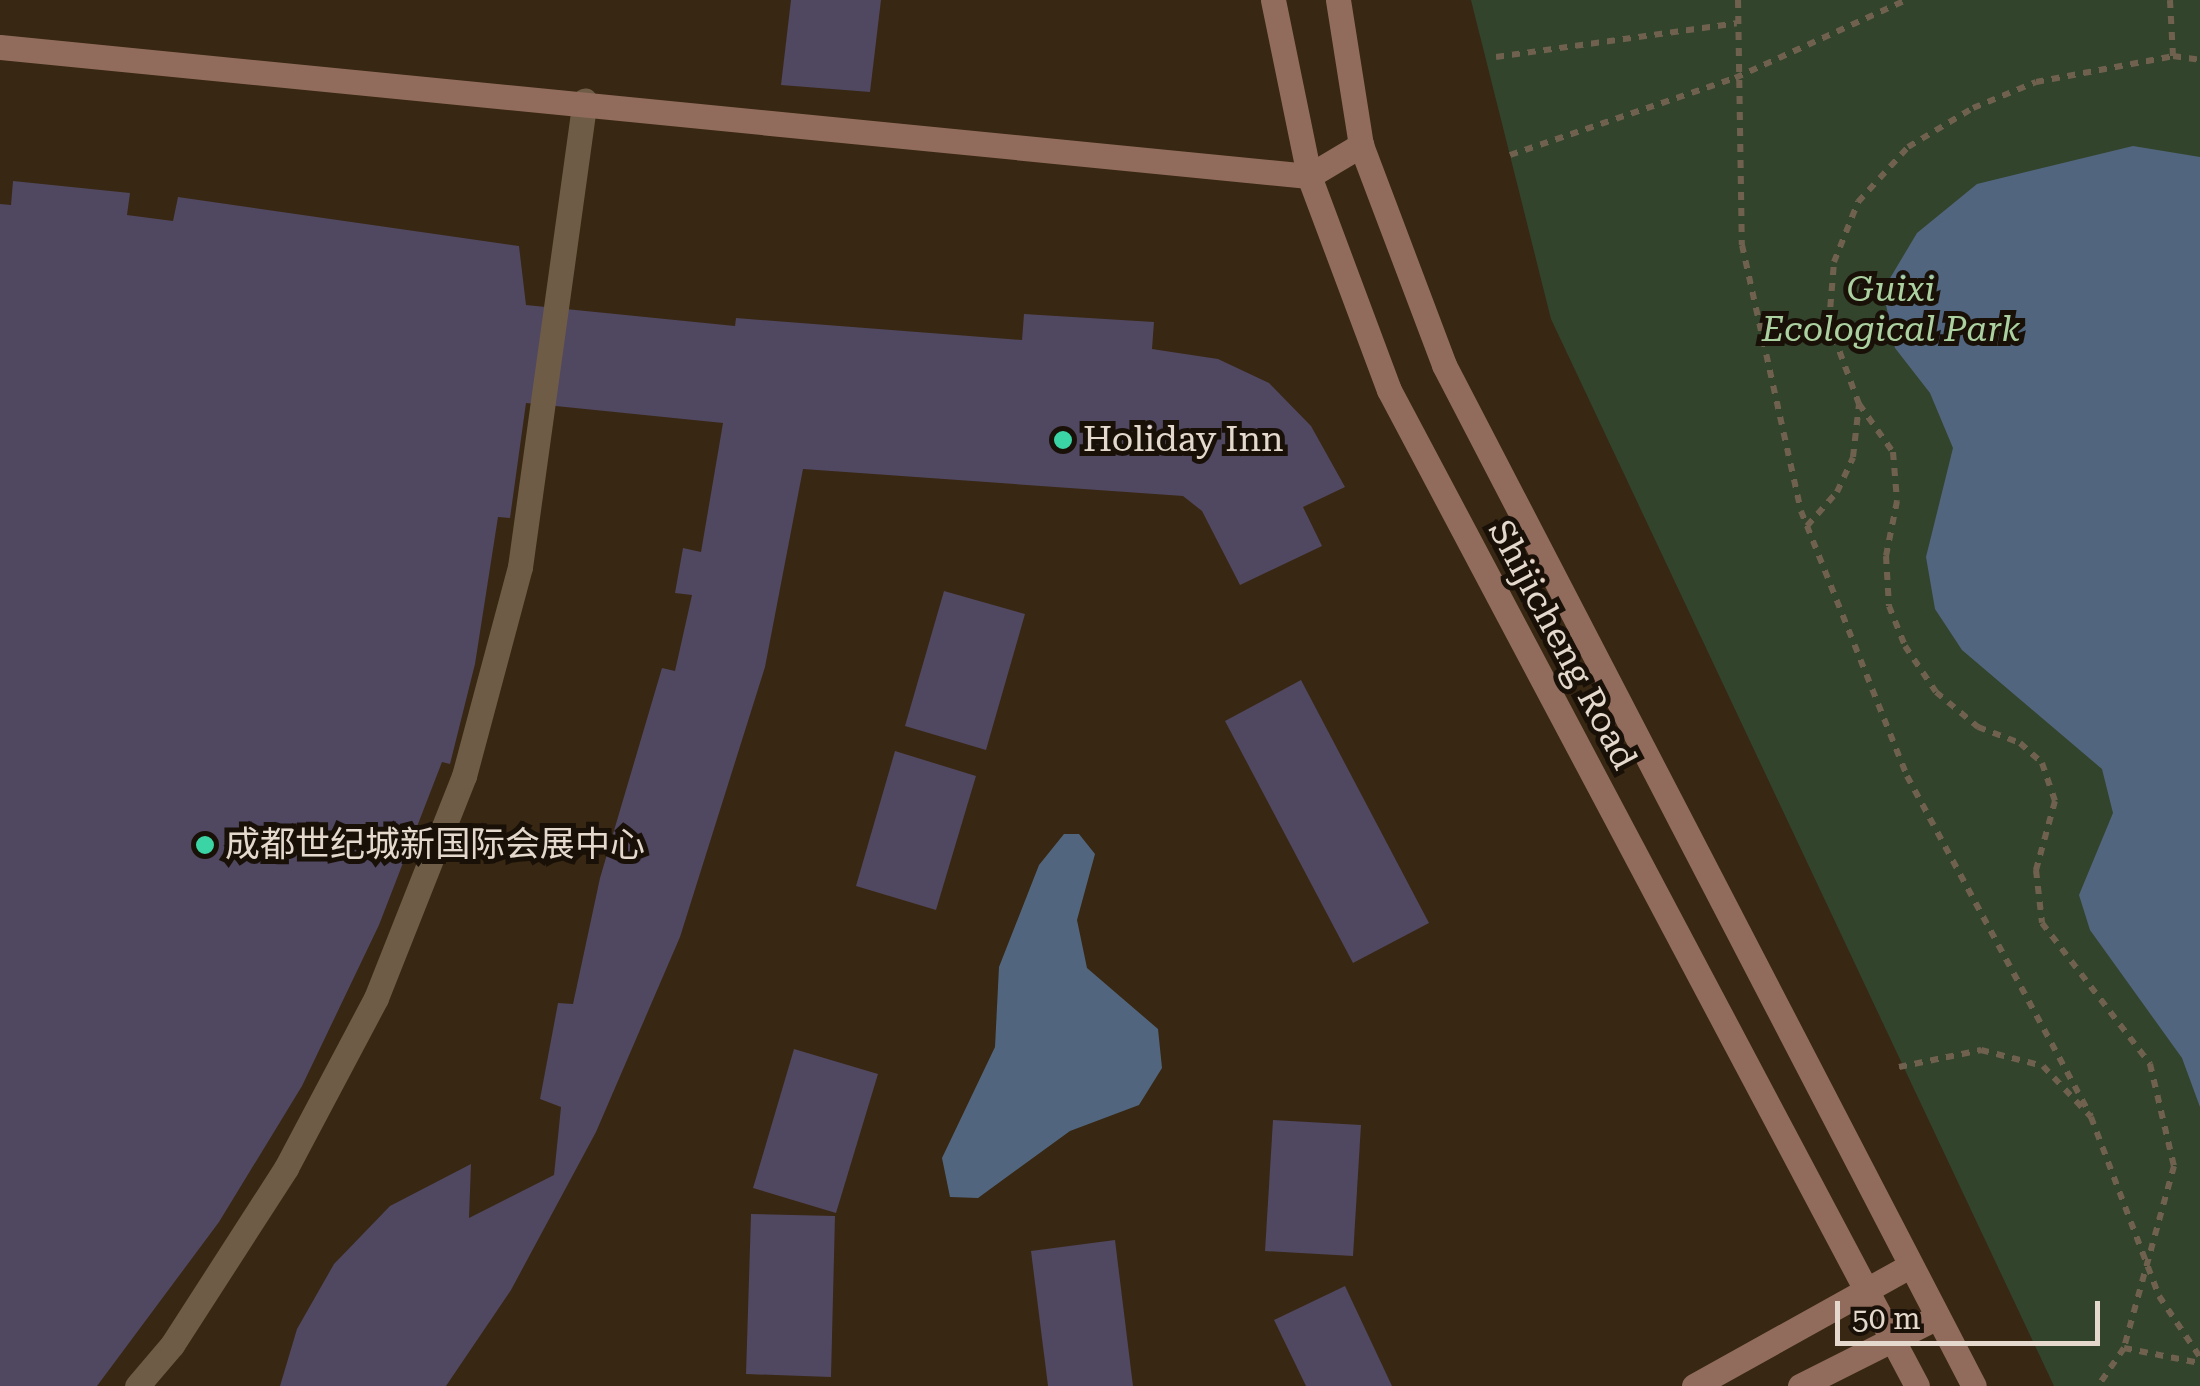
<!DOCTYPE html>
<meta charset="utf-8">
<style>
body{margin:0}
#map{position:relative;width:2200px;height:1386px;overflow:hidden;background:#382712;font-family:"Roboto Serif","Noto Sans SC",serif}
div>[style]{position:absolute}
.green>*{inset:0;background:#33442d}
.water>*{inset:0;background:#51667e}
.building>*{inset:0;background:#504760}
.path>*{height:6px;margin-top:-3px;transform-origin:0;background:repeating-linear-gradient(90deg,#70614f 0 8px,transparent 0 16px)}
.street>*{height:25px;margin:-12.5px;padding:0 12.5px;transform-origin:12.5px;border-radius:12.5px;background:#6f5c46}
.secondary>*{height:25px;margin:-12.5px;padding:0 12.5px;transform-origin:12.5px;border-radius:12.5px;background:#916c5d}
.dots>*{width:28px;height:28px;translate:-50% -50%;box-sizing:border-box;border:5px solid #191108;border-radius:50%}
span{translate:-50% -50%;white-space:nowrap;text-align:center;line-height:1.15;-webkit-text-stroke:10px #191108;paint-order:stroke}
.park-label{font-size:35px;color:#acd1a0;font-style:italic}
.poi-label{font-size:35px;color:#e4d9cc}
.left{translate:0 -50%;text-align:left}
.street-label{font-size:35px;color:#e4d9cc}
.scale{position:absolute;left:1835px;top:1301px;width:265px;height:45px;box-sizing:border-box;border:5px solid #e4d9cc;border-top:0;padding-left:12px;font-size:30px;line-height:35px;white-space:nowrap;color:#e4d9cc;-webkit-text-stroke:8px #191108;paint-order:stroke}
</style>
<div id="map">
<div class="green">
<div style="clip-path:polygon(1471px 0,2200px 0,2200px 1386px,2054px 1386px,1551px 319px)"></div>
</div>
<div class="water">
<div style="clip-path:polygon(2133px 146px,2200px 157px,2200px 1107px,2182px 1058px,2090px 930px,2079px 895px,2113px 813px,2102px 769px,1962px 650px,1935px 609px,1926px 557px,1953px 448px,1930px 393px,1895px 348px,1883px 290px,1917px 233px,1977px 184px)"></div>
<div style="clip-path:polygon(1064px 834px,1079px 834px,1095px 854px,1077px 920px,1087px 968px,1158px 1029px,1162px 1068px,1139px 1105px,1070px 1131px,978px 1198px,950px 1197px,942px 1158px,995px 1047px,999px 967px,1039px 865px)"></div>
</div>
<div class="building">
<div style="clip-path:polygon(791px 0,881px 0,870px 92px,781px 85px)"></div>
<div style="clip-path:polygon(13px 181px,130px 193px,127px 215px,173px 221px,178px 197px,519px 246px,526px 305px,735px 326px,736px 318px,1022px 340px,1024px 314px,1154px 322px,1152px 349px,1218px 359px,1269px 383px,1311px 426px,1345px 487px,1303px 507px,1322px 546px,1240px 585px,1202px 511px,1183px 496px,803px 469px,765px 667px,680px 937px,596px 1132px,511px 1290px,446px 1386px,280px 1386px,297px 1329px,334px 1264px,390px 1206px,471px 1164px,469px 1218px,554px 1175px,561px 1107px,540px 1099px,558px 1003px,573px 1004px,600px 878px,662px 668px,675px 671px,692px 595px,675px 593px,683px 548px,701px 552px,723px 423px,526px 403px,510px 518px,498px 517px,475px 664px,450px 764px,442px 762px,379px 925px,302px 1086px,219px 1222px,97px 1386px,0 1386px,0 204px,11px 205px)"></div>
<div style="clip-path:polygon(944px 591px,1025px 614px,986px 750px,905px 726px)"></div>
<div style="clip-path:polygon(1301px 680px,1429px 923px,1353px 963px,1225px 721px)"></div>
<div style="clip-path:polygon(895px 751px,976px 776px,936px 910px,856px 886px)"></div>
<div style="clip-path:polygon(794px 1049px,878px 1074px,836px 1213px,753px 1188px)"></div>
<div style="clip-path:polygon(1273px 1120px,1361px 1125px,1353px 1256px,1265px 1251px)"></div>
<div style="clip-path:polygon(751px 1214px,835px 1216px,831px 1377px,746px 1374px)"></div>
<div style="clip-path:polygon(1115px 1240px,1133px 1386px,1048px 1386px,1031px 1251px)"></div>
<div style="clip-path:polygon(1345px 1286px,1392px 1386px,1306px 1386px,1274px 1320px)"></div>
</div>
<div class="path">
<div style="left:1738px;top:0;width:245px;rotate:89.1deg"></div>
<div style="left:1742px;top:245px;width:272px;rotate:77.5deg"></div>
<div style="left:1801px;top:511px;width:285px;rotate:68.2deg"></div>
<div style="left:1907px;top:776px;width:387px;rotate:61.6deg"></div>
<div style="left:2173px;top:56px;width:27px;rotate:8deg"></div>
<div style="left:1496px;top:57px;width:243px;rotate:-8deg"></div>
<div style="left:1510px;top:155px;width:238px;rotate:-18.9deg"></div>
<div style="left:1735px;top:78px;width:188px;rotate:-24.5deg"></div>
<div style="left:1859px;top:404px;width:59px;rotate:54.7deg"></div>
<div style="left:1893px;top:452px;width:49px;rotate:85.3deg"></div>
<div style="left:1897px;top:501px;width:56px;rotate:101.3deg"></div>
<div style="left:1886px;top:556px;width:50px;rotate:86.6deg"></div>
<div style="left:1889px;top:606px;width:43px;rotate:68.2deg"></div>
<div style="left:1905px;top:646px;width:55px;rotate:56deg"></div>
<div style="left:1936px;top:692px;width:55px;rotate:39.8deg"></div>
<div style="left:1978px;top:727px;width:45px;rotate:20.9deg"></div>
<div style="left:2020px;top:743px;width:30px;rotate:42deg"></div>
<div style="left:2042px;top:763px;width:40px;rotate:71.1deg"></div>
<div style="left:2055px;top:801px;width:72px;rotate:105.4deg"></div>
<div style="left:2036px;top:870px;width:53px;rotate:83.5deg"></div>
<div style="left:2042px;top:923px;width:178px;rotate:52.5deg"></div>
<div style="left:2150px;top:1064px;width:105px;rotate:76.8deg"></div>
<div style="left:2174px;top:1166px;width:189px;rotate:105.4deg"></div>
<div style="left:2124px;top:1348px;width:46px;rotate:124.4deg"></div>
<div style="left:1807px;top:526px;width:45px;rotate:-48.6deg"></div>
<div style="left:1837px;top:492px;width:38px;rotate:-65deg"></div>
<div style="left:1853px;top:457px;width:53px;rotate:-83.5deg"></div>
<div style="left:1859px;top:404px;width:86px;rotate:-110.3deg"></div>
<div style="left:1829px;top:323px;width:61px;rotate:-85.3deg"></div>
<div style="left:1834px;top:262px;width:65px;rotate:-68.2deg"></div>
<div style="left:1858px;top:202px;width:74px;rotate:-47.7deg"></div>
<div style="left:1908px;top:147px;width:76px;rotate:-31deg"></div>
<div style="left:1973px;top:108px;width:68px;rotate:-22.4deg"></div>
<div style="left:2036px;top:82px;width:139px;rotate:-10.7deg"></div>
<div style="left:2173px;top:56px;width:56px;rotate:-93.1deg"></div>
<div style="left:1899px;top:1067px;width:84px;rotate:-11.7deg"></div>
<div style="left:1981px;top:1050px;width:64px;rotate:14.5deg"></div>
<div style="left:2043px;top:1066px;width:70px;rotate:46.7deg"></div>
<div style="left:2091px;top:1117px;width:191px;rotate:69.2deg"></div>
<div style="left:2159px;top:1296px;width:73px;rotate:56.1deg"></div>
<div style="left:2124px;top:1348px;width:77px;rotate:11.2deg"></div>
</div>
<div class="street">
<div style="left:137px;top:1386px;width:54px;rotate:-49.5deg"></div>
<div style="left:172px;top:1345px;width:211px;rotate:-57.2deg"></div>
<div style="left:286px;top:1168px;width:192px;rotate:-62.1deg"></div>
<div style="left:376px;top:998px;width:239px;rotate:-68.4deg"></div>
<div style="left:464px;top:776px;width:216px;rotate:-75deg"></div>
<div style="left:520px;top:567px;width:471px;rotate:-82.1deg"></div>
</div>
<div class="secondary">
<div style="left:1273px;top:0;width:180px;rotate:78.4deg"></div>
<div style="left:1309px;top:176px;width:228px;rotate:69.5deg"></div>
<div style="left:1389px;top:390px;width:1127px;rotate:62.07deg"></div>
<div style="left:1338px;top:0;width:147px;rotate:81deg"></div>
<div style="left:1361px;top:145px;width:235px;rotate:69.3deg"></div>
<div style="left:1444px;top:365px;width:1150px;rotate:62.57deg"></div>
<div style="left:0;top:47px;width:1315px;rotate:5.63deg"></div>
<div style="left:1309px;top:176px;width:61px;rotate:-30.8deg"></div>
<div style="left:1694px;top:1386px;width:247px;rotate:-29.1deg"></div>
<div style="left:1800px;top:1386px;width:153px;rotate:-26.7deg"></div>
</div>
<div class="dots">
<div style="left:1063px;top:440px;background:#3bd4a4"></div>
<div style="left:205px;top:845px;background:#3bd4a4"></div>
</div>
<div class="park-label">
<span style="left:1891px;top:310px">Guixi<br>Ecological Park</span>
</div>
<div class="poi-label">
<span class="left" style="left:1083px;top:440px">Holiday Inn</span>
<span class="left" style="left:225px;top:845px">成都世纪城新国际会展中心</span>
</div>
<div class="street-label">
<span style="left:1562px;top:645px;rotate:62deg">Shijicheng Road</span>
</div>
<div class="scale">50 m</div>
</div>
